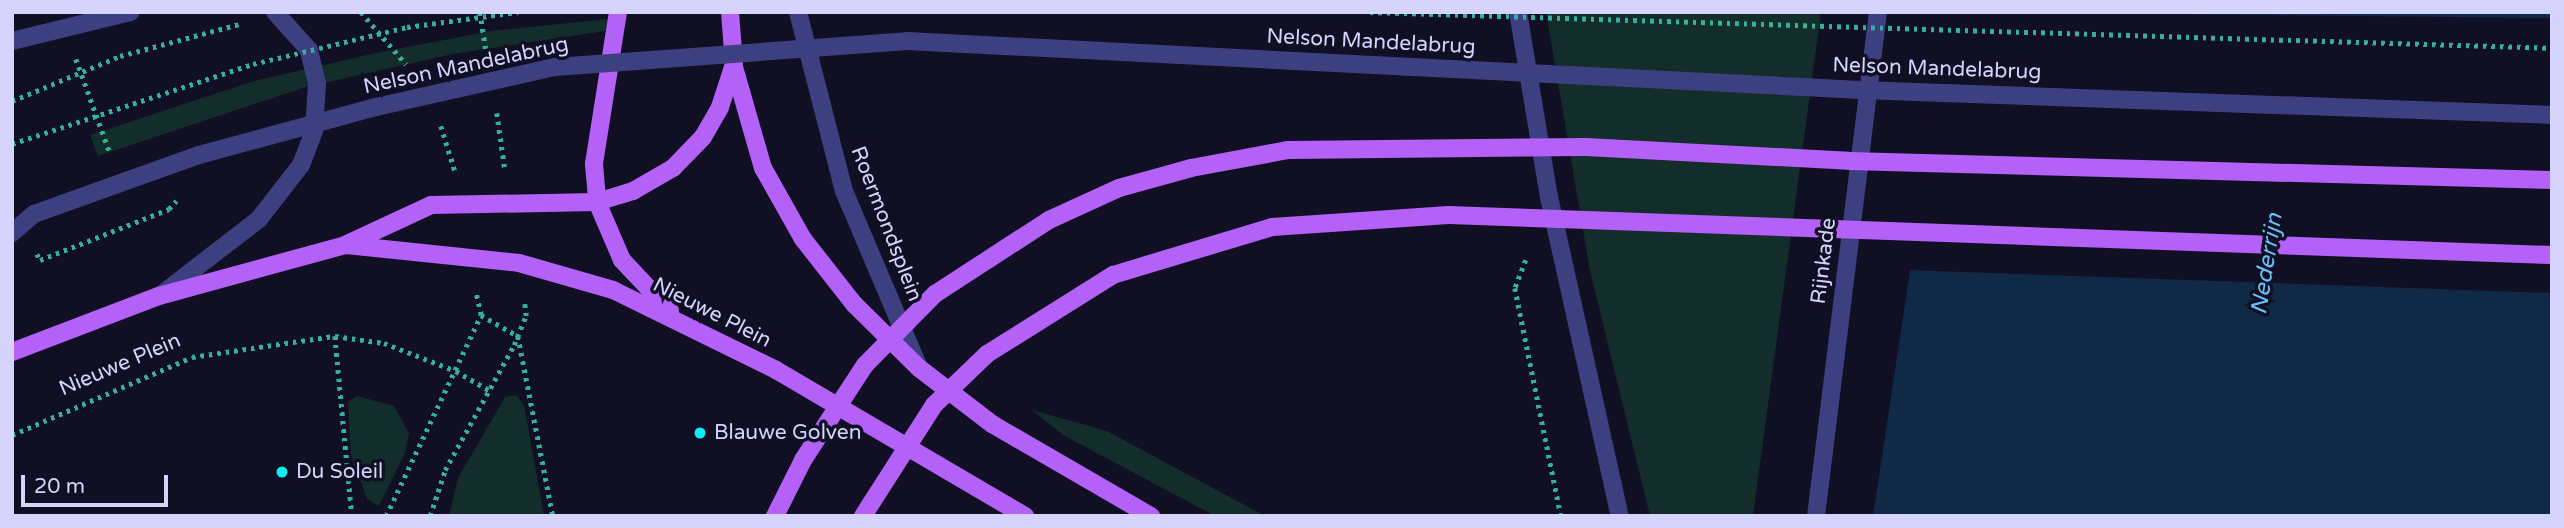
<!DOCTYPE html>
<style>
body{margin:0}
#map{position:relative;width:2564px;height:528px;overflow:hidden;background:#110f23;font-family:"Varela Round",sans-serif}
div>[style]{position:absolute}
.green>*{inset:0;background:#132d2a}
.water>*{inset:0;background:#102947}
.pier>*{inset:0;background:#110f23}
.path>*{height:4.5px;margin-top:-2.25px;transform-origin:0;background:repeating-linear-gradient(90deg,#35b09f 0 3.5px,transparent 0 8.5px)}
.lane>*{height:18px;margin:-9px;padding:0 9px;transform-origin:9px;border-radius:9px;background:#3d4080}
.street>*{height:18px;margin:-9px;padding:0 9px;transform-origin:9px;border-radius:9px;background:#3d4080}
.primary>*{height:18px;margin:-9px;padding:0 9px;transform-origin:9px;border-radius:9px;background:#b361f7}
.path-bridge>*{height:4.5px;margin-top:-2.25px;transform-origin:0;background:repeating-linear-gradient(90deg,#35b09f 0 3.5px,transparent 0 8.5px)}
.lane-bridge>*{height:18px;margin:-9px;padding:0 9px;transform-origin:9px;border-radius:9px;background:#3d4080}
.primary-bridge>*{height:18px;margin:-9px;padding:0 9px;transform-origin:9px;border-radius:9px;background:#b361f7}
.dots>*{width:19px;height:19px;translate:-50% -50%;box-sizing:border-box;border:4px solid #110f23;border-radius:50%}
span{translate:-50% -50%;white-space:nowrap;text-align:center;line-height:1.15;-webkit-text-stroke:7px #110f23;paint-order:stroke}
.street-label{font-size:21px;color:#d6d4fd}
.poi-label{font-size:21px;color:#d6d4fd}
.left{translate:0 -50%;text-align:left}
.water-label{font-size:23px;color:#68c0f7;font-style:italic}
.frame{position:absolute;inset:0;border:14px solid #d6d4fd;pointer-events:none}
.scale{position:absolute;left:21px;top:475px;width:147px;height:32px;box-sizing:border-box;border:4px solid #d6d4fd;border-top:0;padding-left:9px;font-size:21px;line-height:24px;white-space:nowrap;color:#d6d4fd;-webkit-text-stroke:5px #110f23;paint-order:stroke}
</style>
<div id="map">
<div class="green">
<div style="clip-path:polygon(1546px 12px,1821px 12px,1753px 516px,1650px 516px,1590px 271px)"></div>
<div style="clip-path:polygon(609px 19px,611px 30px,453px 54px,306px 87px,98px 156px,90px 135px,254px 81px,376px 53px,491px 31px)"></div>
<div style="clip-path:polygon(516px 395px,524px 405px,544px 516px,449px 516px,458px 478px,505px 397px)"></div>
<div style="clip-path:polygon(357px 396px,394px 406px,409px 433px,405px 453px,379px 506px,367px 499px,351px 455px,348px 402px)"></div>
<div style="clip-path:polygon(1032px 410px,1107px 431px,1265px 516px,1215px 516px,1063px 435px)"></div>
</div>
<div class="water">
<div style="clip-path:polygon(1949px 12px,2552px 12px,2552px 516px,1873px 516px)"></div>
</div>
<div class="pier">
<div style="clip-path:polygon(1946px 12px,2552px 18px,2552px 293px,1907px 270px)"></div>
</div>
<div class="path">
<div style="left:361px;top:12px;width:69px;rotate:49.1deg"></div>
<div style="left:480px;top:12px;width:37px;rotate:81deg"></div>
<div style="left:76px;top:59px;width:100px;rotate:70.1deg"></div>
<div style="left:12px;top:101px;width:117px;rotate:-22.6deg"></div>
<div style="left:120px;top:56px;width:127px;rotate:-15deg"></div>
<div style="left:497px;top:113px;width:58px;rotate:82deg"></div>
<div style="left:441px;top:126px;width:47px;rotate:72.7deg"></div>
<div style="left:37px;top:254px;width:7px;rotate:63deg"></div>
<div style="left:40px;top:260px;width:139px;rotate:-21.6deg"></div>
<div style="left:169px;top:209px;width:11px;rotate:-49deg"></div>
<div style="left:1526px;top:260px;width:30px;rotate:111deg"></div>
<div style="left:1515px;top:288px;width:233px;rotate:78.6deg"></div>
<div style="left:481px;top:315px;width:43px;rotate:29.6deg"></div>
<div style="left:518px;top:336px;width:183px;rotate:79deg"></div>
<div style="left:335px;top:336px;width:181px;rotate:84.6deg"></div>
<div style="left:12px;top:435px;width:196px;rotate:-23.4deg"></div>
<div style="left:192px;top:357px;width:145px;rotate:-8.4deg"></div>
<div style="left:335px;top:336px;width:49px;rotate:8.1deg"></div>
<div style="left:384px;top:343px;width:77px;rotate:21.3deg"></div>
<div style="left:456px;top:371px;width:38px;rotate:30deg"></div>
<div style="left:386px;top:516px;width:222px;rotate:-64.7deg"></div>
<div style="left:481px;top:315px;width:23px;rotate:-103deg"></div>
<div style="left:430px;top:516px;width:48px;rotate:-71.9deg"></div>
<div style="left:445px;top:470px;width:143px;rotate:-61.1deg"></div>
<div style="left:514px;top:345px;width:31px;rotate:-68deg"></div>
<div style="left:526px;top:316px;width:16px;rotate:-97deg"></div>
</div>
<div class="lane">
<div style="left:12px;top:233px;width:29px;rotate:-41deg"></div>
</div>
<div class="street">
<div style="left:798px;top:12px;width:185px;rotate:75.6deg"></div>
<div style="left:844px;top:191px;width:192px;rotate:67deg"></div>
<div style="left:1518px;top:12px;width:188px;rotate:80.5deg"></div>
<div style="left:1549px;top:197px;width:327px;rotate:77.5deg"></div>
<div style="left:12px;top:41px;width:122px;rotate:-13.7deg"></div>
<div style="left:162px;top:294px;width:123px;rotate:-37.7deg"></div>
<div style="left:259px;top:219px;width:68px;rotate:-52.1deg"></div>
<div style="left:301px;top:165px;width:36px;rotate:-69deg"></div>
<div style="left:314px;top:131px;width:48px;rotate:-86.4deg"></div>
<div style="left:317px;top:83px;width:34px;rotate:-104deg"></div>
<div style="left:309px;top:50px;width:51px;rotate:-131.8deg"></div>
<div style="left:1816px;top:516px;width:508px;rotate:-82.99deg"></div>
</div>
<div class="primary">
<div style="left:618px;top:12px;width:154px;rotate:99deg"></div>
<div style="left:594px;top:164px;width:38px;rotate:85deg"></div>
<div style="left:597px;top:202px;width:63px;rotate:66.7deg"></div>
<div style="left:622px;top:260px;width:70px;rotate:46.7deg"></div>
<div style="left:734px;top:67px;width:105px;rotate:74deg"></div>
<div style="left:763px;top:168px;width:81px;rotate:60.6deg"></div>
<div style="left:803px;top:239px;width:83px;rotate:51.9deg"></div>
<div style="left:854px;top:304px;width:91px;rotate:44.6deg"></div>
<div style="left:919px;top:368px;width:92px;rotate:37.5deg"></div>
<div style="left:992px;top:424px;width:184px;rotate:30.1deg"></div>
<div style="left:346px;top:245px;width:174px;rotate:5.9deg"></div>
<div style="left:519px;top:263px;width:98px;rotate:16deg"></div>
<div style="left:613px;top:290px;width:182px;rotate:26.1deg"></div>
<div style="left:776px;top:370px;width:289px;rotate:30.4deg"></div>
<div style="left:12px;top:352px;width:157px;rotate:-20.9deg"></div>
<div style="left:159px;top:296px;width:193px;rotate:-15.3deg"></div>
<div style="left:345px;top:245px;width:95px;rotate:-24.9deg"></div>
<div style="left:431px;top:205px;width:166px;rotate:-1deg"></div>
<div style="left:597px;top:202px;width:38px;rotate:-17deg"></div>
<div style="left:633px;top:191px;width:46px;rotate:-29.9deg"></div>
<div style="left:673px;top:168px;width:43px;rotate:-45.9deg"></div>
<div style="left:703px;top:137px;width:34px;rotate:-60deg"></div>
<div style="left:720px;top:107px;width:45px;rotate:-72deg"></div>
<div style="left:734px;top:64px;width:52px;rotate:-94.4deg"></div>
</div>
<div class="path-bridge">
<div style="left:1370px;top:12px;width:1183px;rotate:1.74deg"></div>
<div style="left:12px;top:144px;width:254px;rotate:-18.4deg"></div>
<div style="left:253px;top:64px;width:158px;rotate:-13.5deg"></div>
<div style="left:407px;top:27px;width:112px;rotate:-7.7deg"></div>
</div>
<div class="lane-bridge">
<div style="left:34px;top:214px;width:175px;rotate:-19.7deg"></div>
<div style="left:199px;top:155px;width:183px;rotate:-15.2deg"></div>
<div style="left:376px;top:107px;width:183px;rotate:-12.6deg"></div>
<div style="left:555px;top:67px;width:353px;rotate:-4.2deg"></div>
<div style="left:907px;top:41px;width:955px;rotate:2.94deg"></div>
<div style="left:1861px;top:90px;width:691px;rotate:2.07deg"></div>
</div>
<div class="primary-bridge">
<div style="left:775px;top:516px;width:63px;rotate:-63.4deg"></div>
<div style="left:803px;top:460px;width:113px;rotate:-56.9deg"></div>
<div style="left:865px;top:365px;width:100px;rotate:-45.4deg"></div>
<div style="left:935px;top:294px;width:136px;rotate:-33deg"></div>
<div style="left:1049px;top:220px;width:77px;rotate:-24.6deg"></div>
<div style="left:1119px;top:188px;width:75px;rotate:-15.5deg"></div>
<div style="left:1191px;top:168px;width:99px;rotate:-10.5deg"></div>
<div style="left:1288px;top:150px;width:298px;rotate:-0.6deg"></div>
<div style="left:1586px;top:147px;width:263px;rotate:3deg"></div>
<div style="left:1849px;top:161px;width:703px;rotate:1.55deg"></div>
<div style="left:863px;top:516px;width:132px;rotate:-57.4deg"></div>
<div style="left:934px;top:405px;width:74px;rotate:-43.9deg"></div>
<div style="left:987px;top:354px;width:149px;rotate:-32.1deg"></div>
<div style="left:1113px;top:275px;width:166px;rotate:-16.8deg"></div>
<div style="left:1272px;top:227px;width:177px;rotate:-3.9deg"></div>
<div style="left:1449px;top:215px;width:1104px;rotate:2.08deg"></div>
</div>
<div class="dots">
<div style="left:700px;top:433px;background:#0cecf1"></div>
<div style="left:282px;top:472px;background:#0cecf1"></div>
</div>
<div class="street-label">
<span style="left:1371px;top:42px;rotate:3deg">Nelson Mandelabrug</span>
<span style="left:466px;top:66px;rotate:-12deg">Nelson Mandelabrug</span>
<span style="left:1937px;top:69px;rotate:2deg">Nelson Mandelabrug</span>
<span style="left:886px;top:224px;rotate:69deg">Roermondsplein</span>
<span style="left:1824px;top:261px;rotate:-83deg">Rijnkade</span>
<span style="left:712px;top:313px;rotate:27deg">Nieuwe Plein</span>
<span style="left:120px;top:365px;rotate:-23deg">Nieuwe Plein</span>
</div>
<div class="poi-label">
<span class="left" style="left:714px;top:433px">Blauwe Golven</span>
<span class="left" style="left:296px;top:472px">Du Soleil</span>
</div>
<div class="water-label">
<span style="left:2267px;top:264px;rotate:-81deg">Nederrijn</span>
</div>
<div class="frame"></div>
<div class="scale">20 m</div>
</div>
